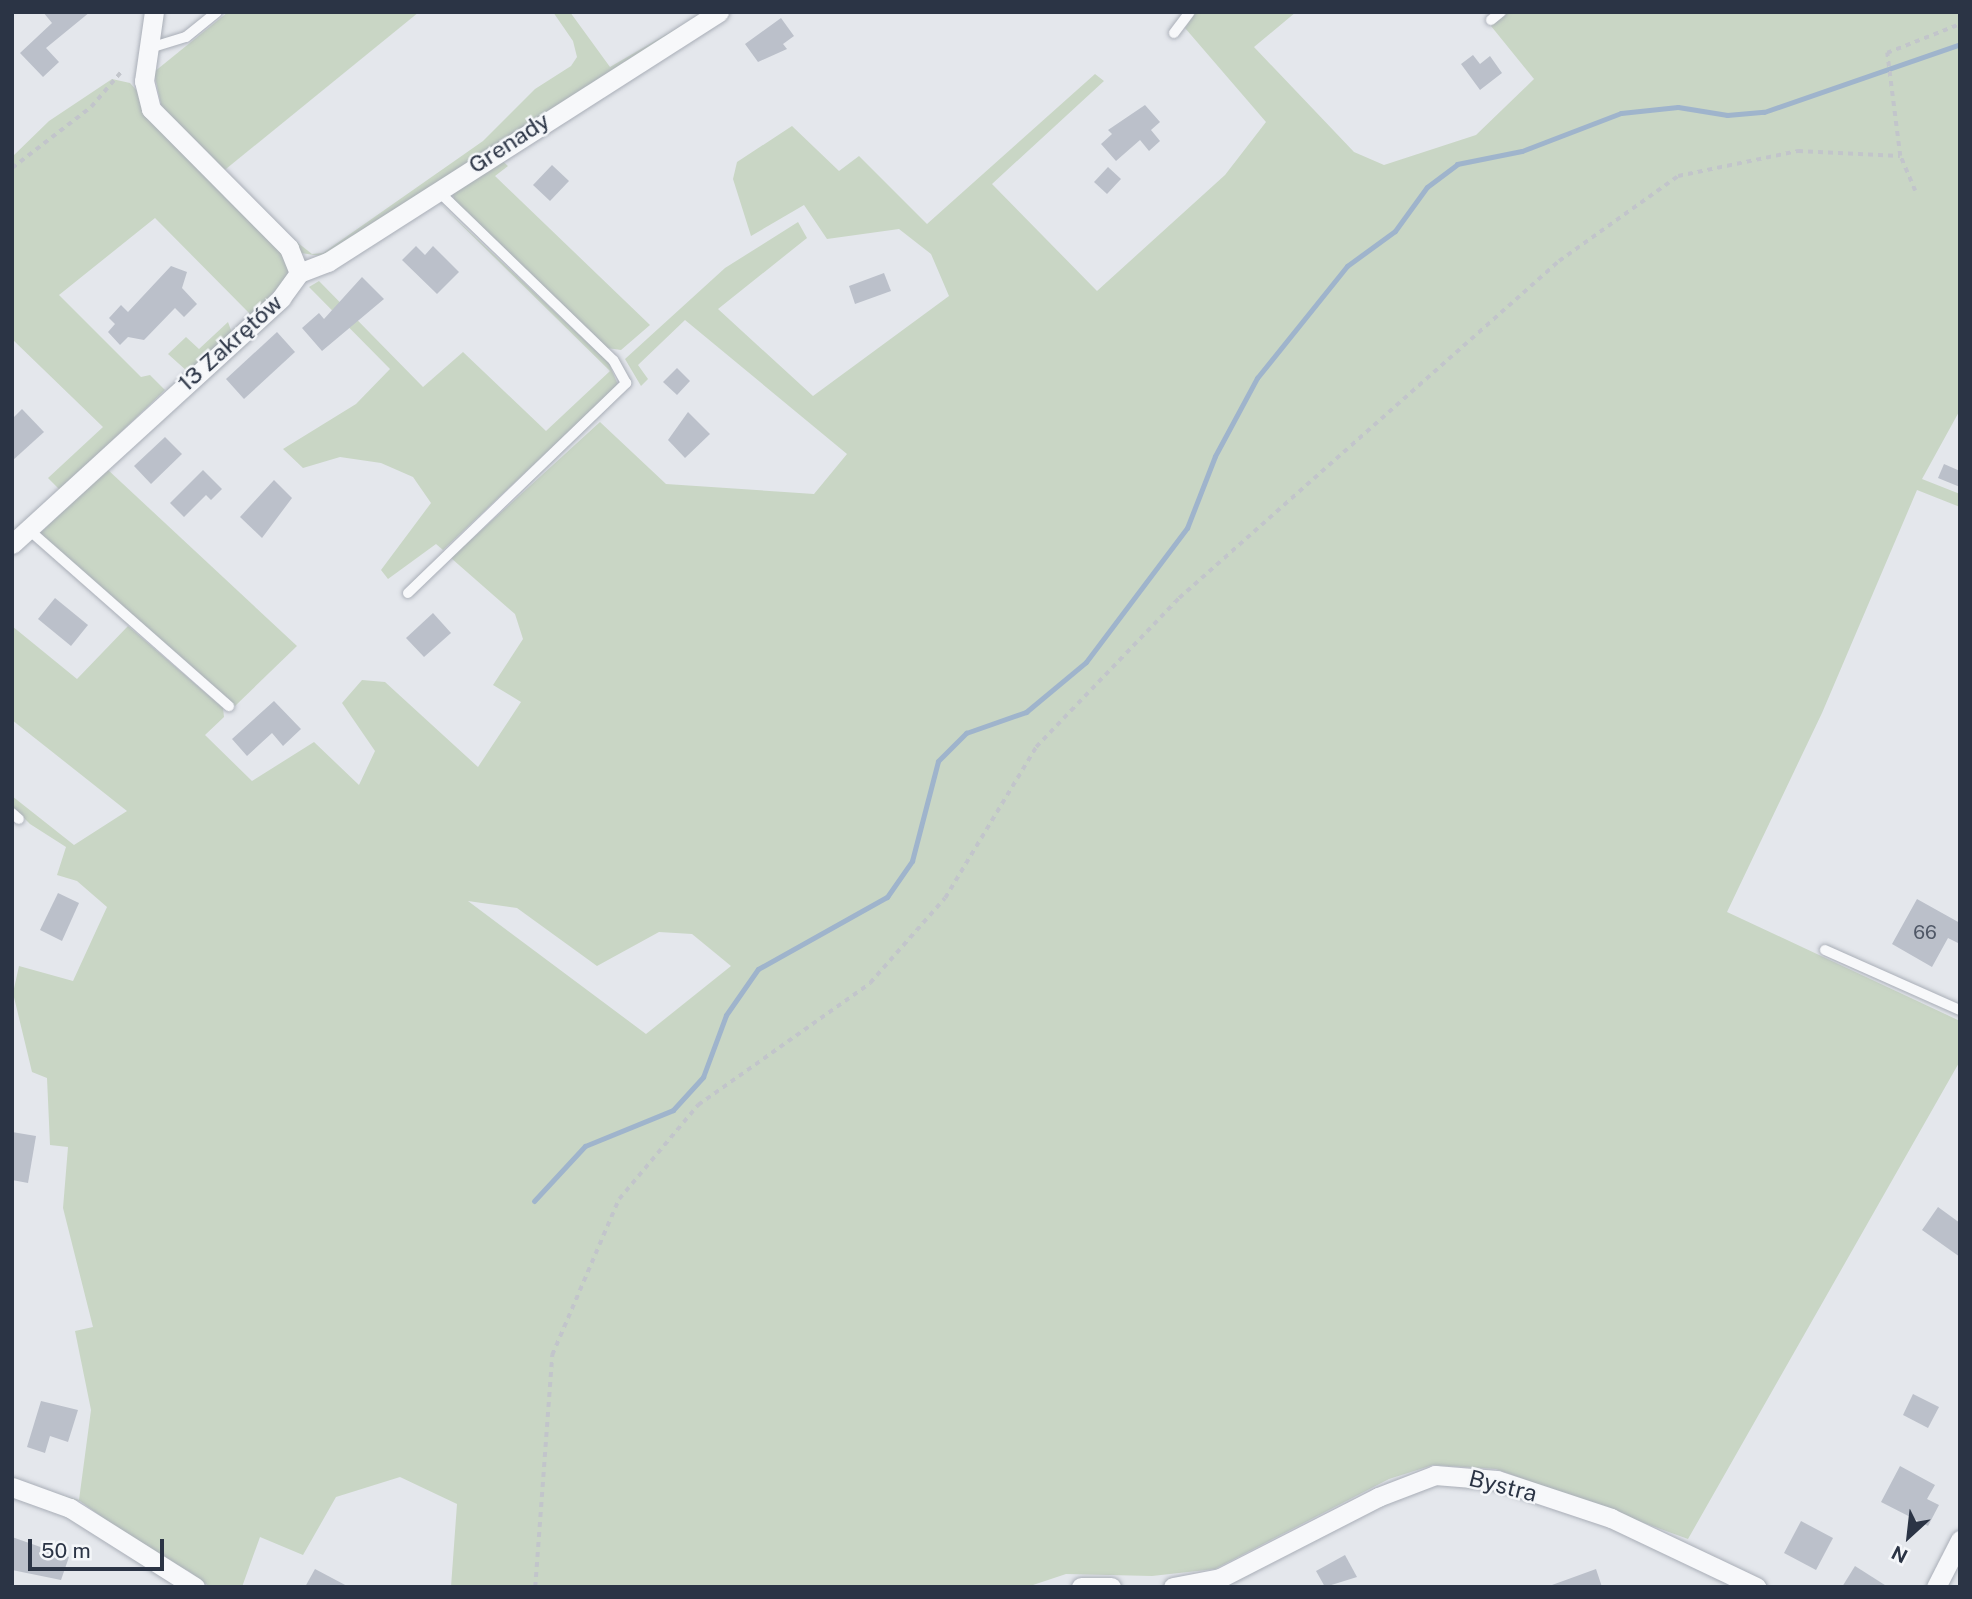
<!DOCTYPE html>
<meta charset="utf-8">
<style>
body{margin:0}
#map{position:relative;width:1972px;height:1599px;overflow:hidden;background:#e4e7ec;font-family:"Public Sans",sans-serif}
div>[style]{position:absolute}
.green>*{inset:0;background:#c9d6c5}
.stream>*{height:5px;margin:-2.5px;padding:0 2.5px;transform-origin:2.5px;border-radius:2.5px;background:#9fb4cc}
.building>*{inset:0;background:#bbc0ca}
.path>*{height:3.5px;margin-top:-1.75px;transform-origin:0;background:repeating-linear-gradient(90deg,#c2c5cb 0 5px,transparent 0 10px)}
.roads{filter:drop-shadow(0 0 2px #a9aeb7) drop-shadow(0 0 2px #a9aeb7)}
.service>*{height:10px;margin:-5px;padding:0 5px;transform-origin:5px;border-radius:5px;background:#f7f8fa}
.minor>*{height:19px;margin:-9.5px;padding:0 9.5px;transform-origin:9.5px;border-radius:9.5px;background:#f7f8fa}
span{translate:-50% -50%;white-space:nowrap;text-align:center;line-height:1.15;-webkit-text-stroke:5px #f4f6f9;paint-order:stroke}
.number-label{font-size:19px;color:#4f5766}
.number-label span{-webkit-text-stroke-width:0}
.street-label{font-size:23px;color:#2b3445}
.frame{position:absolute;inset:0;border:14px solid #2b3445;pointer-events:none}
.north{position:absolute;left:1874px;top:1501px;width:70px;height:70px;-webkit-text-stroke:5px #f4f6f9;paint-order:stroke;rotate:207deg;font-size:19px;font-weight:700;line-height:28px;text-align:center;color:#2b3445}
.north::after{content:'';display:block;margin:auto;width:24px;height:32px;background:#2b3445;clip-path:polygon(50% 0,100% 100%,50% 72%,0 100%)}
.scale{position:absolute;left:28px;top:1539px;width:136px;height:32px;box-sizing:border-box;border:4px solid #2b3445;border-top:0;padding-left:9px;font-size:21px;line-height:24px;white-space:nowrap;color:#2b3445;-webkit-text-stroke:5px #f4f6f9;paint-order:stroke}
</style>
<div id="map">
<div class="green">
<div style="clip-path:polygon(228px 12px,419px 12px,221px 173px,163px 114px,154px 72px)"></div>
<div style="clip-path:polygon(553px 12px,570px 12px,610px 67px,705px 12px,327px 257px,301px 253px,279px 228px,312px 254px,323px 253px,483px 141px,535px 89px,571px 66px,577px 57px,573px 41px)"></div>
<div style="clip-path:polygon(evenodd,1195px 12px,1296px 12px,1254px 47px,1354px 152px,1384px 165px,1476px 135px,1534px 79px,1491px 26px,1508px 12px,1960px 12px,1960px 410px,1922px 479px,1960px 494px,1960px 507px,1917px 490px,1822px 713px,1727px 912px,1960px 1021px,1960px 1061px,1688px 1539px,1496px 1469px,1433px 1465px,1389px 1479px,1215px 1569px,1152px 1576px,1066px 1574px,1027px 1587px,451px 1587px,457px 1504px,400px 1477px,336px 1497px,303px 1555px,260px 1537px,242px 1587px,210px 1587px,187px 1570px,180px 1574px,80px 1501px,28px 1486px,79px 1500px,91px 1410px,75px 1331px,93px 1327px,63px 1208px,68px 1147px,50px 1145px,47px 1078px,32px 1072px,13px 993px,19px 966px,73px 981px,107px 907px,77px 881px,57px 875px,66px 847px,30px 824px,12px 806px,12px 796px,74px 845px,127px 811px,12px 720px,12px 626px,77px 679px,128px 626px,223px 708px,224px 717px,205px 735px,252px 781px,314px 742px,359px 785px,375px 751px,342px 703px,362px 680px,385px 682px,478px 767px,521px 702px,493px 685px,523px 639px,515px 614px,451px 558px,600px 422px,666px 484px,814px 494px,847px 454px,685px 320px,638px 365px,648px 379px,641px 386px,625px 359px,725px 268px,798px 222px,807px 238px,718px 309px,813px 396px,949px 296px,931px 254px,899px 229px,827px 239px,804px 205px,751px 236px,733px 179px,737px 162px,792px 126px,839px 171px,859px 156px,927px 224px,1095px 74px,1104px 81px,992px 184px,1097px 291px,1225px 175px,1266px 122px,1185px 28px,1195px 12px,468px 901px,517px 908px,597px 966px,659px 932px,692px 934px,731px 966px,646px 1034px,468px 901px)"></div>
<div style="clip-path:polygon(112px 79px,130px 83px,284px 255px,289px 275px,252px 316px,155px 218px,59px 295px,141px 377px,150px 375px,165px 390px,60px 490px,48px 478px,103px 427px,12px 339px,12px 157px,49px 121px)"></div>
<div style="clip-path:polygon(498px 157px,508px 166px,495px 176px,650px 325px,621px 350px,607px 348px,454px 200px,453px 193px)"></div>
<div style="clip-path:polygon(437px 201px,609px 363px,618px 385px,443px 550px,436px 544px,388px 579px,381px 570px,431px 503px,413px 477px,381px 463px,340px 457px,303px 468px,283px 449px,356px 404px,390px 369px,309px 287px,319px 281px,423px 387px,463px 352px,546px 431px,610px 371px)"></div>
<div style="clip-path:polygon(228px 322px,232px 333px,188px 372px,168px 354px,186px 337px,199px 349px)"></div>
<div style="clip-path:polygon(107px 469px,297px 646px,235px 706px,39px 534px)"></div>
</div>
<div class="stream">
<div style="left:534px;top:1201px;width:75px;rotate:-47.2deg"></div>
<div style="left:585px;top:1146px;width:95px;rotate:-22.2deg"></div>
<div style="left:673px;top:1110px;width:45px;rotate:-47.7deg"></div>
<div style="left:703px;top:1077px;width:66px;rotate:-69.6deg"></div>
<div style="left:726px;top:1015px;width:56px;rotate:-55.2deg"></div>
<div style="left:758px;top:969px;width:148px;rotate:-29.2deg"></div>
<div style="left:887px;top:897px;width:44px;rotate:-55.2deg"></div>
<div style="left:912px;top:861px;width:103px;rotate:-75.4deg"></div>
<div style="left:938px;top:761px;width:40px;rotate:-45deg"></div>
<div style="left:966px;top:733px;width:64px;rotate:-19.3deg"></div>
<div style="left:1026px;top:712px;width:78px;rotate:-39.8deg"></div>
<div style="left:1086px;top:662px;width:168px;rotate:-53deg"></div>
<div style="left:1187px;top:528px;width:77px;rotate:-68.7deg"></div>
<div style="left:1215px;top:456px;width:89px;rotate:-61.7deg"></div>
<div style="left:1257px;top:378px;width:144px;rotate:-51.2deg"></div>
<div style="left:1347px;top:266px;width:59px;rotate:-36.1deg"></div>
<div style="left:1395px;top:231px;width:54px;rotate:-54deg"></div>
<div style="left:1427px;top:187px;width:38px;rotate:-37deg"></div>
<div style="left:1457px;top:164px;width:66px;rotate:-11.3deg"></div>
<div style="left:1522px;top:151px;width:106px;rotate:-21deg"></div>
<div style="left:1621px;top:113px;width:57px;rotate:-6deg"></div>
<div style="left:1678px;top:107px;width:50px;rotate:9.3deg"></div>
<div style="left:1727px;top:115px;width:37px;rotate:-5deg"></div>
<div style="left:1764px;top:112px;width:207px;rotate:-19.1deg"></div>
</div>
<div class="building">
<div style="clip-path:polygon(43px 12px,90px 12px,46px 48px,59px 62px,43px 77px,20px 53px,52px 23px)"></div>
<div style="clip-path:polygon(781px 18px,794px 36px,783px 44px,787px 49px,758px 62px,745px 44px)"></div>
<div style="clip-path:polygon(1473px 55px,1480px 64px,1490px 56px,1502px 73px,1480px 90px,1461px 64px)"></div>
<div style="clip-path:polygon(1145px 105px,1160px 122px,1151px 130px,1160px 141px,1149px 151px,1140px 140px,1116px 161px,1101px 144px,1112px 134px,1108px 130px)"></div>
<div style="clip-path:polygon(552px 165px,569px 181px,550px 201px,533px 185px)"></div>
<div style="clip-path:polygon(1108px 167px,1121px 179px,1107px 194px,1094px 182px)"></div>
<div style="clip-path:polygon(416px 246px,425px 255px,433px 246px,459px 272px,437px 294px,402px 260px)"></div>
<div style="clip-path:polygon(171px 266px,187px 272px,182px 288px,197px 304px,184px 317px,175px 308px,144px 340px,128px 337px,120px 345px,108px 332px,115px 324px,109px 318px,121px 305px,128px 312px)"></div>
<div style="clip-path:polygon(884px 273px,891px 291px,855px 304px,849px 286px)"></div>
<div style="clip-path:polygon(362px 277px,384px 299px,322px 351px,302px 328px,319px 313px,324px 319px)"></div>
<div style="clip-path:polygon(277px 332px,295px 352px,244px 399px,226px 379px)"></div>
<div style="clip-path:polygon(677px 368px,690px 381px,677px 395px,663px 382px)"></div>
<div style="clip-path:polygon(22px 409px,44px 432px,12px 461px,12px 419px)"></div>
<div style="clip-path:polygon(688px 412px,710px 434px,685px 458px,668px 440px)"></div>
<div style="clip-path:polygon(165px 437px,182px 454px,151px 484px,134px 466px)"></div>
<div style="clip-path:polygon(1944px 464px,1960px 471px,1960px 487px,1938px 478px)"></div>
<div style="clip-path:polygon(203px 470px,222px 489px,211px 500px,206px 495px,184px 517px,170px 503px)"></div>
<div style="clip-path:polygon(274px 480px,292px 498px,262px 538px,240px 517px)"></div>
<div style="clip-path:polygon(55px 598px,88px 625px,71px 646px,38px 619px)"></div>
<div style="clip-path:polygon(433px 613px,451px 633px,424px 657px,406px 638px)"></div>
<div style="clip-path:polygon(274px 701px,301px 729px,283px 746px,272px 733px,247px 756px,232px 739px)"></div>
<div style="clip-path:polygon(58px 893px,79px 903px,62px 941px,40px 930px)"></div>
<div style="clip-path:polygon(1917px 899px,1960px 923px,1960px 944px,1948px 938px,1932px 967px,1892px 944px)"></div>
<div style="clip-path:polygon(12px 1132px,36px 1136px,28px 1183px,12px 1180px)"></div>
<div style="clip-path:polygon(1938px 1207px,1960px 1223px,1960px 1257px,1922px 1230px)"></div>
<div style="clip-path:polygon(1913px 1394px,1939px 1407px,1928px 1428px,1903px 1415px)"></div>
<div style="clip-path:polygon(41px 1401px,78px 1410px,68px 1442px,50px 1436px,45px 1453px,27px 1447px)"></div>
<div style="clip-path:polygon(1900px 1466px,1935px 1485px,1927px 1499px,1939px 1505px,1928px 1526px,1881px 1502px)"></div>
<div style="clip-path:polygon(1801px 1521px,1833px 1538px,1816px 1570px,1784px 1553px)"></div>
<div style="clip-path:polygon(12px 1537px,69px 1557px,61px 1580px,12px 1570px)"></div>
<div style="clip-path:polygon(1345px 1555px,1357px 1577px,1325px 1587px,1316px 1571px)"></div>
<div style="clip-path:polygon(1855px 1566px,1888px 1587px,1842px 1587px)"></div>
<div style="clip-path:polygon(315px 1569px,349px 1587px,305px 1587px)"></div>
<div style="clip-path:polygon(1596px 1569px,1602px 1587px,1553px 1587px,1552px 1585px)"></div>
</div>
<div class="path">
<div style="left:12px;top:168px;width:100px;rotate:-37.7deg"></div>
<div style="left:91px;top:107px;width:46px;rotate:-49.4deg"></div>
<div style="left:1915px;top:191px;width:38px;rotate:-113deg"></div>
<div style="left:1900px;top:156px;width:104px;rotate:-97.2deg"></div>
<div style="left:1887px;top:53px;width:79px;rotate:-21.7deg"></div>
<div style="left:535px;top:1587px;width:233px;rotate:-85.8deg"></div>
<div style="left:552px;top:1355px;width:170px;rotate:-66.8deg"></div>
<div style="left:619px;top:1199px;width:123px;rotate:-50deg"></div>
<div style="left:698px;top:1105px;width:211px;rotate:-35.3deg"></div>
<div style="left:870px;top:983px;width:113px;rotate:-48.6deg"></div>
<div style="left:945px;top:898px;width:176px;rotate:-58.9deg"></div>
<div style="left:1036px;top:747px;width:207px;rotate:-46.2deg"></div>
<div style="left:1179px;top:598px;width:508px;rotate:-41.57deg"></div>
<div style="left:1559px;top:261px;width:146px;rotate:-35.5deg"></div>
<div style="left:1678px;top:176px;width:123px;rotate:-11.8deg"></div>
<div style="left:1798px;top:151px;width:102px;rotate:2.8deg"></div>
</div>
<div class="roads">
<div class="service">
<div style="left:1491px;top:20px;width:13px;rotate:-39deg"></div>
<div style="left:1174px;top:33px;width:26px;rotate:-53deg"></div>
<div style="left:153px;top:47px;width:34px;rotate:-17deg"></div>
<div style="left:186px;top:37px;width:40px;rotate:-39deg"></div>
<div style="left:28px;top:529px;width:268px;rotate:41.4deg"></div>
<div style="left:408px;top:593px;width:303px;rotate:-43.9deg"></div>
<div style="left:626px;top:383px;width:26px;rotate:-119deg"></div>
<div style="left:613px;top:360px;width:243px;rotate:-136deg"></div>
<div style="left:12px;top:813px;width:9px;rotate:41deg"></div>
<div style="left:1825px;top:950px;width:148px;rotate:24deg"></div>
</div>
<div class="minor">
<div style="left:299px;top:273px;width:31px;rotate:-21deg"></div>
<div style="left:328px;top:262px;width:464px;rotate:-32.6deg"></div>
<div style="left:12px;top:544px;width:365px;rotate:-42.4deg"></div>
<div style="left:281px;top:298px;width:31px;rotate:-54deg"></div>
<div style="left:299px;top:273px;width:27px;rotate:-112deg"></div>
<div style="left:289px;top:248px;width:196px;rotate:-134.8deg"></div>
<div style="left:151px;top:109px;width:29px;rotate:-104deg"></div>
<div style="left:144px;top:81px;width:70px;rotate:-81.8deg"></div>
<div style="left:12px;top:1487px;width:62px;rotate:19.9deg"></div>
<div style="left:70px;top:1508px;width:148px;rotate:32.3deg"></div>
<div style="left:1081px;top:1587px;width:30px"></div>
<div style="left:1173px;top:1587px;width:48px;rotate:-10.8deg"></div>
<div style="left:1220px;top:1578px;width:178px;rotate:-27.1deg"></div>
<div style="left:1378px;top:1497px;width:61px;rotate:-21.1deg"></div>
<div style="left:1435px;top:1475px;width:62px;rotate:4.6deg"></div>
<div style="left:1497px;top:1480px;width:120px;rotate:18.4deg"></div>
<div style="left:1611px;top:1518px;width:161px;rotate:25.4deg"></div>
<div style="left:1936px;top:1587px;width:53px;rotate:-62.9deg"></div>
</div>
</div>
<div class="number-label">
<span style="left:1925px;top:933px">66</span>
</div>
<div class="street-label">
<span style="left:509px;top:143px;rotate:-33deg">Grenady</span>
<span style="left:230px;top:343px;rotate:-42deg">13 Zakrętów</span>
<span style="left:1503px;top:1486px;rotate:14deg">Bystra</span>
</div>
<div class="frame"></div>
<div class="north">N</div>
<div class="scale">50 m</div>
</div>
